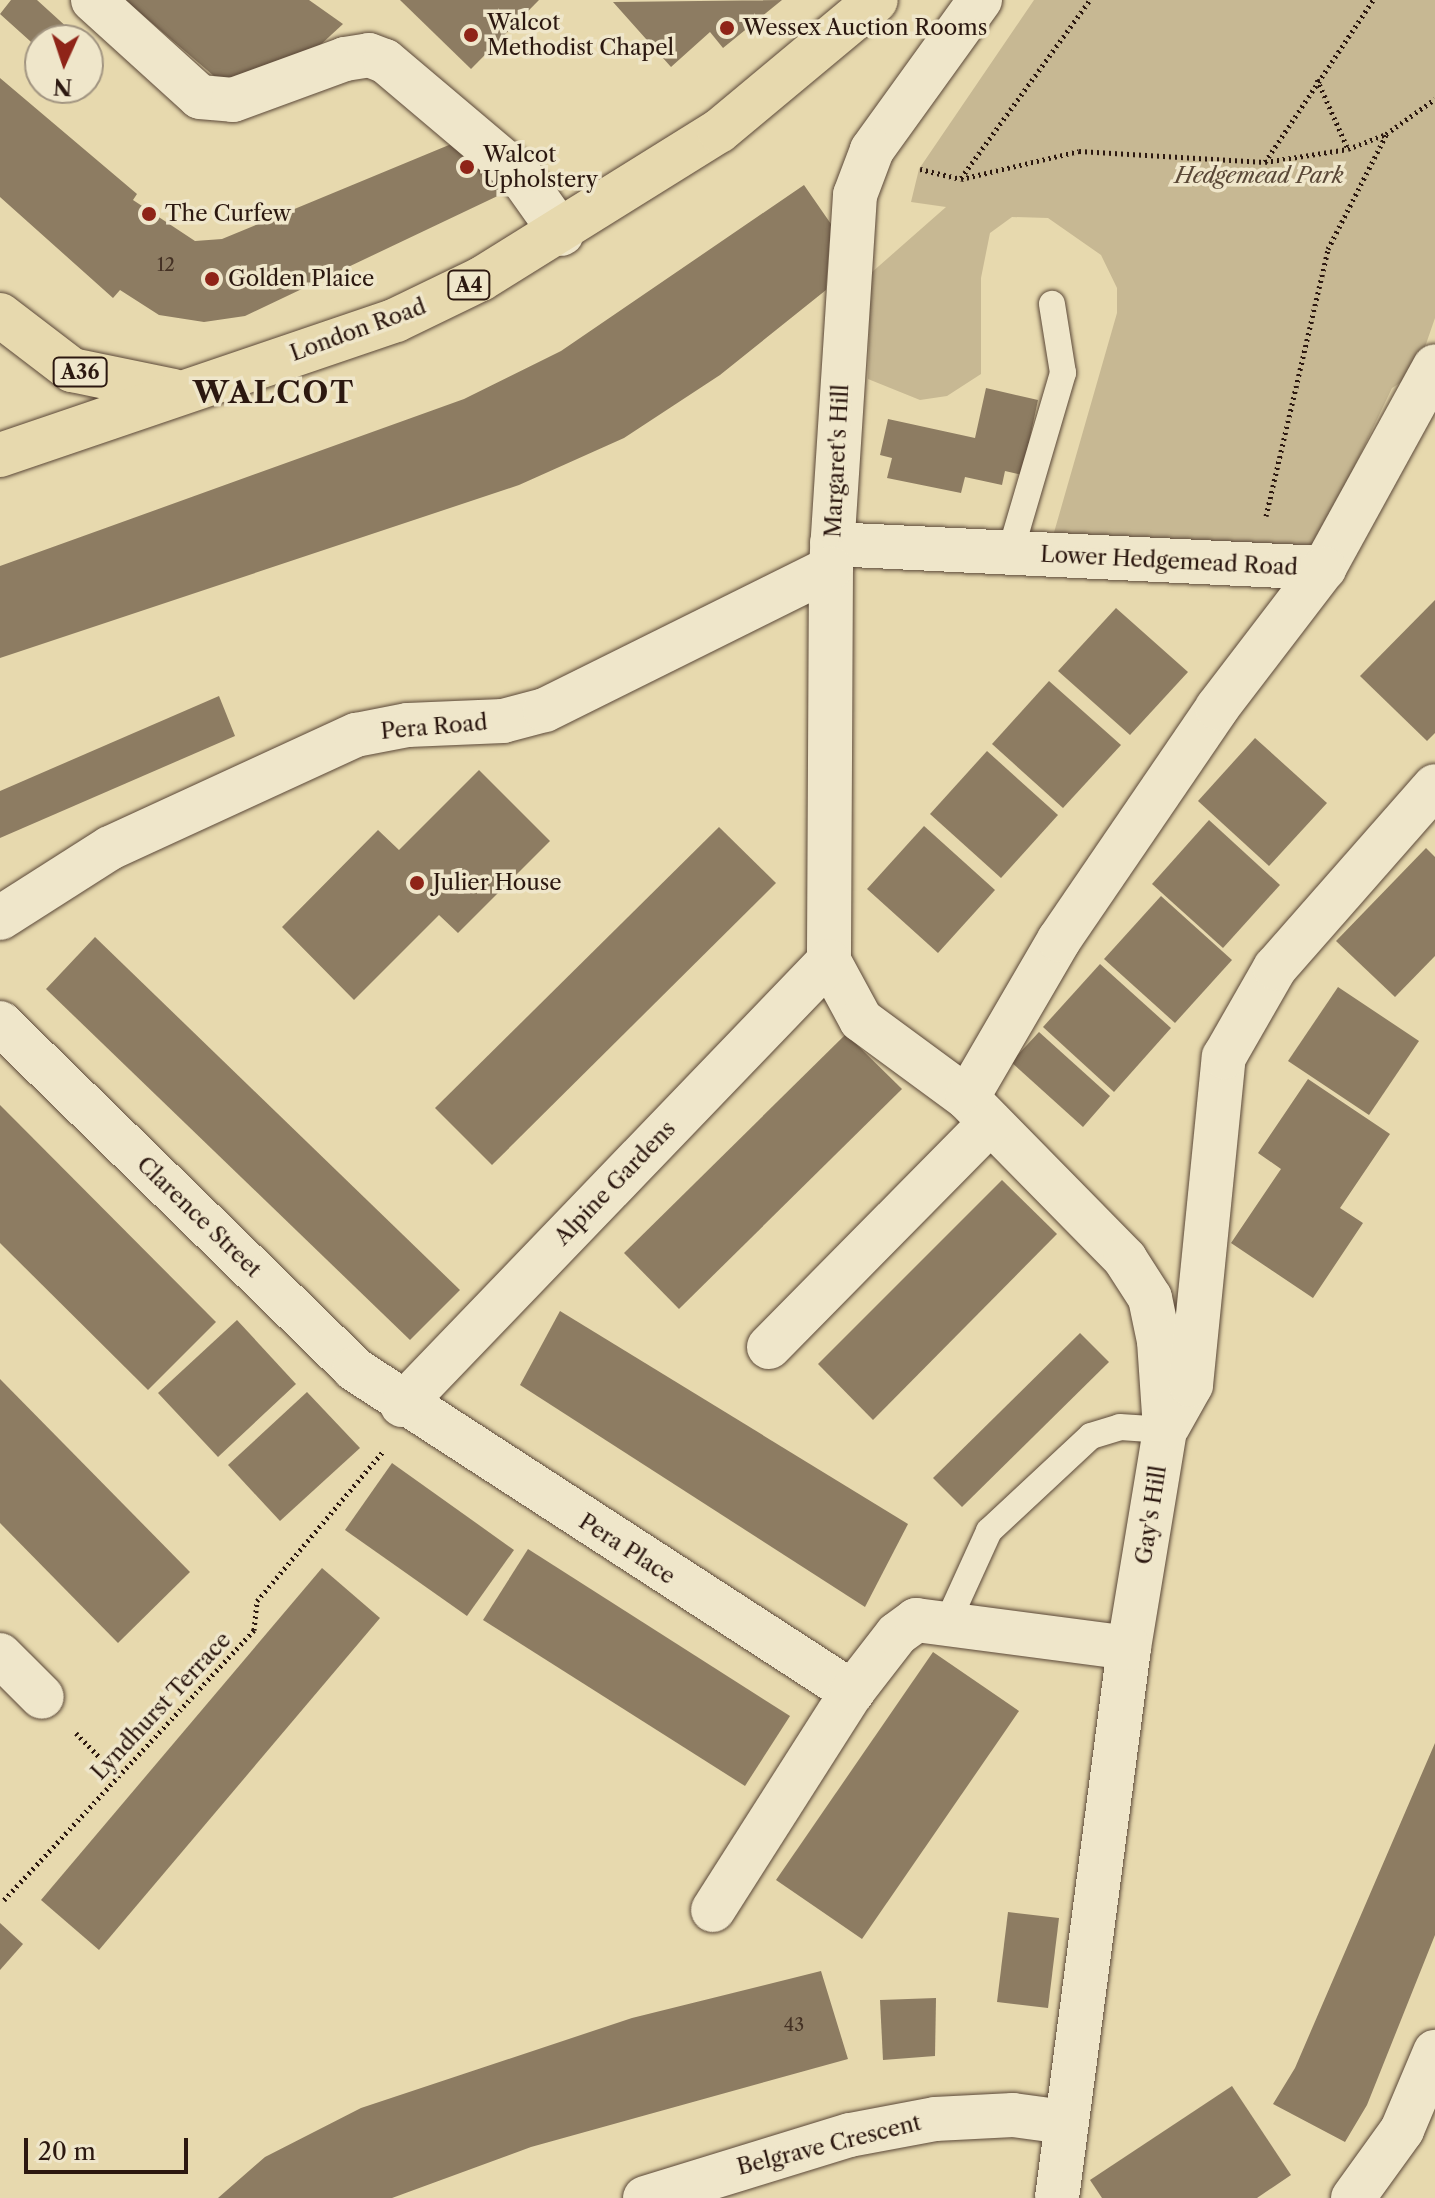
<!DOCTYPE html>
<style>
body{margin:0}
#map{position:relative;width:1435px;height:2198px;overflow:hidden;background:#e7d9ae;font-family:"Libre Caslon Text",serif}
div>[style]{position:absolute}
.green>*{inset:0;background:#c7b893}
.building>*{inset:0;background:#8d7c62}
.path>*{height:5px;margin-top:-2.5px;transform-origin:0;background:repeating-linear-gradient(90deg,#2c1810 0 2px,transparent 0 6px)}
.roads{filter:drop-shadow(0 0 2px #5b4838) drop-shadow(0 0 2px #5b4838)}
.lane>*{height:26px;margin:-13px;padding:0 13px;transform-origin:13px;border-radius:13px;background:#efe6ca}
.street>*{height:44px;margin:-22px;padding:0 22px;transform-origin:22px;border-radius:22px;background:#efe6ca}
.primary>*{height:44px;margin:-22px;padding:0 22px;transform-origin:22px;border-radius:22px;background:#e7d9ae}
.dots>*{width:22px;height:22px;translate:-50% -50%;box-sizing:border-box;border:4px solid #efe6ca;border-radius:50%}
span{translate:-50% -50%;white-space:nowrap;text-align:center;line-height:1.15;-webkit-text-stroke:7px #efe6ca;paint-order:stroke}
.number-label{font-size:18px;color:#443124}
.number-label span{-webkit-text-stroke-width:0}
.shield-label span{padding:2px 6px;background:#efe6ca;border:2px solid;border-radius:6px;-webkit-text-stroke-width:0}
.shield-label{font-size:20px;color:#2c1810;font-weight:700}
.poi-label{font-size:22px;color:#2c1810}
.left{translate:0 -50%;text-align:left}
.park-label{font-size:22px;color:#5a4837;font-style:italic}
.street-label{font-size:22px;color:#2c1810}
.district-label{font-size:30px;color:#2c1810;font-weight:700;letter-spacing:2px}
.north{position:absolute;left:24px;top:24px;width:80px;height:80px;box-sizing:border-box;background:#efe6ca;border:2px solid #a19480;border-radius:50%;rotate:183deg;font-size:22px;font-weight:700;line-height:32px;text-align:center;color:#2c1810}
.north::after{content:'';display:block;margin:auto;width:28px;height:36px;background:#8f2418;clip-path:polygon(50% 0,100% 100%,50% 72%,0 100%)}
.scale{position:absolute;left:24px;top:2138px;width:164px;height:36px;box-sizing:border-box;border:4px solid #2c1810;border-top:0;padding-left:10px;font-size:24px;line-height:28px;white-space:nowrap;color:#2c1810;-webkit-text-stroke:6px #efe6ca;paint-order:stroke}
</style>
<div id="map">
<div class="green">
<div style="clip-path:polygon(1034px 0,1435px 0,1435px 318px,1416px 373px,1392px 388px,1301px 579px,1053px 536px,1117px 313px,1117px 288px,1101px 255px,1048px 218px,1012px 217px,990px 233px,981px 278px,981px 374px,947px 396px,920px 400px,868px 379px,871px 273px,946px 207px,911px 202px,919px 169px)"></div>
</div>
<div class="building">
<div style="clip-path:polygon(11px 0,37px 0,81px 40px,40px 40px,40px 50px,0 14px)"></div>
<div style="clip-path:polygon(125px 0,309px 0,343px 24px,304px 60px,221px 82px)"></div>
<div style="clip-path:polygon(400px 0,539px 0,471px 69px)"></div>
<div style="clip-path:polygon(782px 0,723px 48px,710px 32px,671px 67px,613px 2px)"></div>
<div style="clip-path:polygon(0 78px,137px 194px,133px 200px,195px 241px,222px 239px,461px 140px,506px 192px,245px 316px,204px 322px,159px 315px,120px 290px,113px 298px,0 197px)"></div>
<div style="clip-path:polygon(804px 185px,831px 224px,826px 290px,720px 375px,624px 438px,519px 485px,0 658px,0 566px,464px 399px,561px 351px)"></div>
<div style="clip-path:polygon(986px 388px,1038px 400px,1022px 475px,1005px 471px,1002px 485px,965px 477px,961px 493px,887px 478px,892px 458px,880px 455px,888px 419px,975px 438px)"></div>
<div style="clip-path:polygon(1435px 600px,1435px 733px,1427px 741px,1360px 676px)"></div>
<div style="clip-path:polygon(1116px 608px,1188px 672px,1130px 735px,1058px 671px)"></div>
<div style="clip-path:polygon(1049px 681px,1121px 745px,1063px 808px,992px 744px)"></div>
<div style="clip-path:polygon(219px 696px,235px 736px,0 838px,0 791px)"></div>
<div style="clip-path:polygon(1255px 738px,1327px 803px,1269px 866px,1198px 801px)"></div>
<div style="clip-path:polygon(987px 751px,1058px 815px,1001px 878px,930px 814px)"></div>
<div style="clip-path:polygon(479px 770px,550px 841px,458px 933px,439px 915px,354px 1000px,282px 927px,378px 830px,399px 850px)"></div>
<div style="clip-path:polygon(1209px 820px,1280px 885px,1223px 948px,1152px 884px)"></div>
<div style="clip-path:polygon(924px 826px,995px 890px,938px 953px,867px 889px)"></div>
<div style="clip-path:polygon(719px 827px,776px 883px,492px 1165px,435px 1108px)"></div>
<div style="clip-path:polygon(1426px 848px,1435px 857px,1435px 956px,1395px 997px,1336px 941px)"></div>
<div style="clip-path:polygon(1161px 896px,1232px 960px,1175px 1023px,1104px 959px)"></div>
<div style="clip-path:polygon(95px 937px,460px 1290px,410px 1340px,46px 989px)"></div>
<div style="clip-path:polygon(1100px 964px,1171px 1028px,1114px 1092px,1043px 1027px)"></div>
<div style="clip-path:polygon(1338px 987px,1419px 1041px,1369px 1115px,1288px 1061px)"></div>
<div style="clip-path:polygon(1039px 1032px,1110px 1096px,1083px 1127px,1011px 1062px)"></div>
<div style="clip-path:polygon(846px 1034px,902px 1089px,679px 1309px,624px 1253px)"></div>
<div style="clip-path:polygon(1308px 1079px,1390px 1134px,1340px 1208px,1363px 1223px,1313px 1298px,1231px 1243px,1281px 1169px,1258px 1153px)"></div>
<div style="clip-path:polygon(0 1105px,216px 1322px,148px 1390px,0 1243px)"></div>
<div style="clip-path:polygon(1002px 1180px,1057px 1234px,873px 1420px,818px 1364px)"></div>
<div style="clip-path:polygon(560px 1311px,908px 1524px,865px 1607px,520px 1385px)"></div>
<div style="clip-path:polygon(237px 1320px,296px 1384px,218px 1457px,158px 1393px)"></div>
<div style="clip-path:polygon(1080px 1333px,1109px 1362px,962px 1507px,933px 1478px)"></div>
<div style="clip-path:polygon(0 1379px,190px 1572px,118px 1643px,0 1523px)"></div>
<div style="clip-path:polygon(307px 1392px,360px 1448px,280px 1521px,228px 1465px)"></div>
<div style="clip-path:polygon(392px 1463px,514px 1550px,467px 1616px,345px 1530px)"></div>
<div style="clip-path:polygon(528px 1549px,790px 1716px,745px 1786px,483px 1620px)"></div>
<div style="clip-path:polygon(322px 1568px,380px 1618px,99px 1950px,41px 1900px)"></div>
<div style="clip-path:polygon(933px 1652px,1019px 1711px,862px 1939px,776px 1880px)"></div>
<div style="clip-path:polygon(1435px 1743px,1435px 1935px,1367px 2105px,1345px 2142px,1273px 2104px,1295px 2068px)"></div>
<div style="clip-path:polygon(1008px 1912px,1059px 1918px,1048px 2008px,997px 2002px)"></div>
<div style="clip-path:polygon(0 1923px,23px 1944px,0 1970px)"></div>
<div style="clip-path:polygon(821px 1971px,848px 2059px,531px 2147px,392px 2198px,218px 2198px,265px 2157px,361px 2108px,632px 2018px)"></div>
<div style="clip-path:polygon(936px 1998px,935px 2056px,883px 2060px,880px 2000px)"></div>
<div style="clip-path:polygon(1232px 2086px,1291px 2175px,1257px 2198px,1102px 2198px,1090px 2180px)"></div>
</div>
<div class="path">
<div style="left:1317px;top:79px;width:77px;rotate:66.1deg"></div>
<div style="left:1265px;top:162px;width:195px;rotate:-56.3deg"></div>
<div style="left:920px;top:169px;width:42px;rotate:13.7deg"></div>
<div style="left:961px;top:179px;width:121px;rotate:-13.3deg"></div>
<div style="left:1079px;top:151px;width:186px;rotate:3.4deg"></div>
<div style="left:1265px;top:162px;width:84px;rotate:-8.9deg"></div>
<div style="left:1348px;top:149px;width:41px;rotate:-21.5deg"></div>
<div style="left:1386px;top:134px;width:60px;rotate:-35.5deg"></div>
<div style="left:961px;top:178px;width:220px;rotate:-54.1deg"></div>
<div style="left:1266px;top:516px;width:274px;rotate:-76.9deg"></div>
<div style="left:1328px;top:249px;width:128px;rotate:-63deg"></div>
<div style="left:76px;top:1733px;width:60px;rotate:45.7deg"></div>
<div style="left:4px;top:1900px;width:368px;rotate:-47.2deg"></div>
<div style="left:254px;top:1630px;width:29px;rotate:-84deg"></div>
<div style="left:257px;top:1601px;width:197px;rotate:-49.9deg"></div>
</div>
<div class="roads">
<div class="lane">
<div style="left:1010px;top:553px;width:188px;rotate:-73.6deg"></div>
<div style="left:1063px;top:373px;width:70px;rotate:-99.1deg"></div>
<div style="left:948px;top:1621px;width:99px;rotate:-65.5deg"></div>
<div style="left:989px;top:1531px;width:139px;rotate:-43deg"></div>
<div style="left:1091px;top:1436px;width:30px;rotate:-17deg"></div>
<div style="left:1120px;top:1427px;width:45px;rotate:3.8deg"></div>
</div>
<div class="street">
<div style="left:93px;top:0;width:144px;rotate:42.2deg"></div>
<div style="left:200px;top:97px;width:33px;rotate:5deg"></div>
<div style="left:233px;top:100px;width:119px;rotate:-20.1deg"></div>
<div style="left:345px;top:59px;width:24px;rotate:-9deg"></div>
<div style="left:369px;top:55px;width:17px;rotate:21deg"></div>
<div style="left:385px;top:61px;width:177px;rotate:40.2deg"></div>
<div style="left:520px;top:175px;width:72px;rotate:54.6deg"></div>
<div style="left:980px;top:0;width:185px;rotate:125.8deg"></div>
<div style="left:872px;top:150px;width:48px;rotate:110.7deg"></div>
<div style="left:855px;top:195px;width:374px;rotate:93.7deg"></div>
<div style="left:831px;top:568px;width:393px;rotate:90.3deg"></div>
<div style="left:829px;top:961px;width:67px;rotate:61.5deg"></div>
<div style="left:861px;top:1020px;width:132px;rotate:36.3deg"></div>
<div style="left:967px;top:1098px;width:226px;rotate:45.5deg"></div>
<div style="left:1125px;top:1259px;width:46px;rotate:57.3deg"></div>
<div style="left:1150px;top:1298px;width:44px;rotate:78.2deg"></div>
<div style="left:1159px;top:1341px;width:89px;rotate:86.1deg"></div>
<div style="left:1165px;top:1430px;width:221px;rotate:99.4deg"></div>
<div style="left:1129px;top:1648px;width:555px;rotate:97.46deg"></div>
<div style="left:832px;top:544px;width:493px;rotate:2.8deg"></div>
<div style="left:1324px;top:568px;width:230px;rotate:-61.2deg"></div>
<div style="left:0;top:918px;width:130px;rotate:-32.5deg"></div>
<div style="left:110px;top:848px;width:271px;rotate:-24.7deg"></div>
<div style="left:356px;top:735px;width:53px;rotate:-10.9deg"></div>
<div style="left:408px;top:725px;width:95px;rotate:-2.4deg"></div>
<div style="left:503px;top:721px;width:43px;rotate:-14.7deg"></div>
<div style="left:545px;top:710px;width:319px;rotate:-26.4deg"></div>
<div style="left:0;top:1023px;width:495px;rotate:44.3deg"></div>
<div style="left:354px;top:1369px;width:594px;rotate:32.97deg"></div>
<div style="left:967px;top:1098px;width:183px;rotate:-59.8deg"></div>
<div style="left:1059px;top:940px;width:281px;rotate:-55.7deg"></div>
<div style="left:1217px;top:708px;width:176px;rotate:-52.6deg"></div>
<div style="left:769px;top:1347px;width:313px;rotate:-45.4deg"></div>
<div style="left:402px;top:1405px;width:616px;rotate:-46.12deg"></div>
<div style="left:1168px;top:1426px;width:47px;rotate:-60.7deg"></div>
<div style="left:1191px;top:1385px;width:330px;rotate:-84.3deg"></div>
<div style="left:1224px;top:1057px;width:103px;rotate:-60.2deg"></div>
<div style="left:1275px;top:968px;width:242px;rotate:-48.7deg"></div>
<div style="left:0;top:1655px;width:59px;rotate:45deg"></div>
<div style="left:713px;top:1910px;width:259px;rotate:-57.5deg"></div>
<div style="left:852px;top:1692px;width:73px;rotate:-52.2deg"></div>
<div style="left:897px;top:1634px;width:24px;rotate:-36deg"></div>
<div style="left:916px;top:1620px;width:215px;rotate:7.5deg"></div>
<div style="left:645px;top:2198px;width:214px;rotate:-17.1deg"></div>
<div style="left:850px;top:2135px;width:86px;rotate:-10.7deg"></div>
<div style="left:935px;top:2119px;width:78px;rotate:-2.9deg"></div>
<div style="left:1013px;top:2115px;width:52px;rotate:7.7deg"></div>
<div style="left:1353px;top:2198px;width:84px;rotate:-54.2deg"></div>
<div style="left:1402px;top:2130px;width:85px;rotate:-67.1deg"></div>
</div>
<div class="primary">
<div style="left:0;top:315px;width:91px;rotate:37.4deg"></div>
<div style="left:72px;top:370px;width:103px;rotate:11.7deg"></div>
<div style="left:0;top:455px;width:418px;rotate:-18.8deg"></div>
<div style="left:396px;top:320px;width:94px;rotate:-25.8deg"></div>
<div style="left:481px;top:279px;width:280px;rotate:-31.9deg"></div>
<div style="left:719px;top:131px;width:204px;rotate:-39.8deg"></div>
</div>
</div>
<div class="dots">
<div style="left:727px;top:28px;background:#8f2418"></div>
<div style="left:471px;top:35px;background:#8f2418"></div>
<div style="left:467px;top:167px;background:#8f2418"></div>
<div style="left:149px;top:214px;background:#8f2418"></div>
<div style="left:212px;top:279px;background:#8f2418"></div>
<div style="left:417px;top:883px;background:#8f2418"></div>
</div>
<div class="number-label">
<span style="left:166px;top:265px">12</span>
<span style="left:794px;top:2025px">43</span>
</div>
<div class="shield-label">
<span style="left:469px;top:285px">A4</span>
<span style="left:80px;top:372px">A36</span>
</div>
<div class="poi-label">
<span class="left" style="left:487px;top:35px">Walcot<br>Methodist Chapel</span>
<span class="left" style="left:743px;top:28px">Wessex Auction Rooms</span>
<span class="left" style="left:483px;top:167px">Walcot<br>Upholstery</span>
<span class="left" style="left:165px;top:214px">The Curfew</span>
<span class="left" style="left:228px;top:279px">Golden Plaice</span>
<span class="left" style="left:433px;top:883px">Julier House</span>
</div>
<div class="park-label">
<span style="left:1259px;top:176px">Hedgemead Park</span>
</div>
<div class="street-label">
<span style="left:358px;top:330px;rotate:-20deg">London Road</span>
<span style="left:837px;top:461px;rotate:-87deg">Margaret's Hill</span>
<span style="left:1169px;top:561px;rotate:3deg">Lower Hedgemead Road</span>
<span style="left:434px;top:727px;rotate:-5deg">Pera Road</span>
<span style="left:615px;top:1183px;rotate:-46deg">Alpine Gardens</span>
<span style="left:199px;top:1217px;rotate:44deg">Clarence Street</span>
<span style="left:1151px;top:1515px;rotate:-81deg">Gay's Hill</span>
<span style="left:627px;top:1549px;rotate:33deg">Pera Place</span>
<span style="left:161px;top:1706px;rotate:-47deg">Lyndhurst Terrace</span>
<span style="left:829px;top:2145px;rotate:-14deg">Belgrave Crescent</span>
</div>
<div class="district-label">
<span style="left:274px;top:393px">WALCOT</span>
</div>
<div class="north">N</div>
<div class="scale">20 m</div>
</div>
